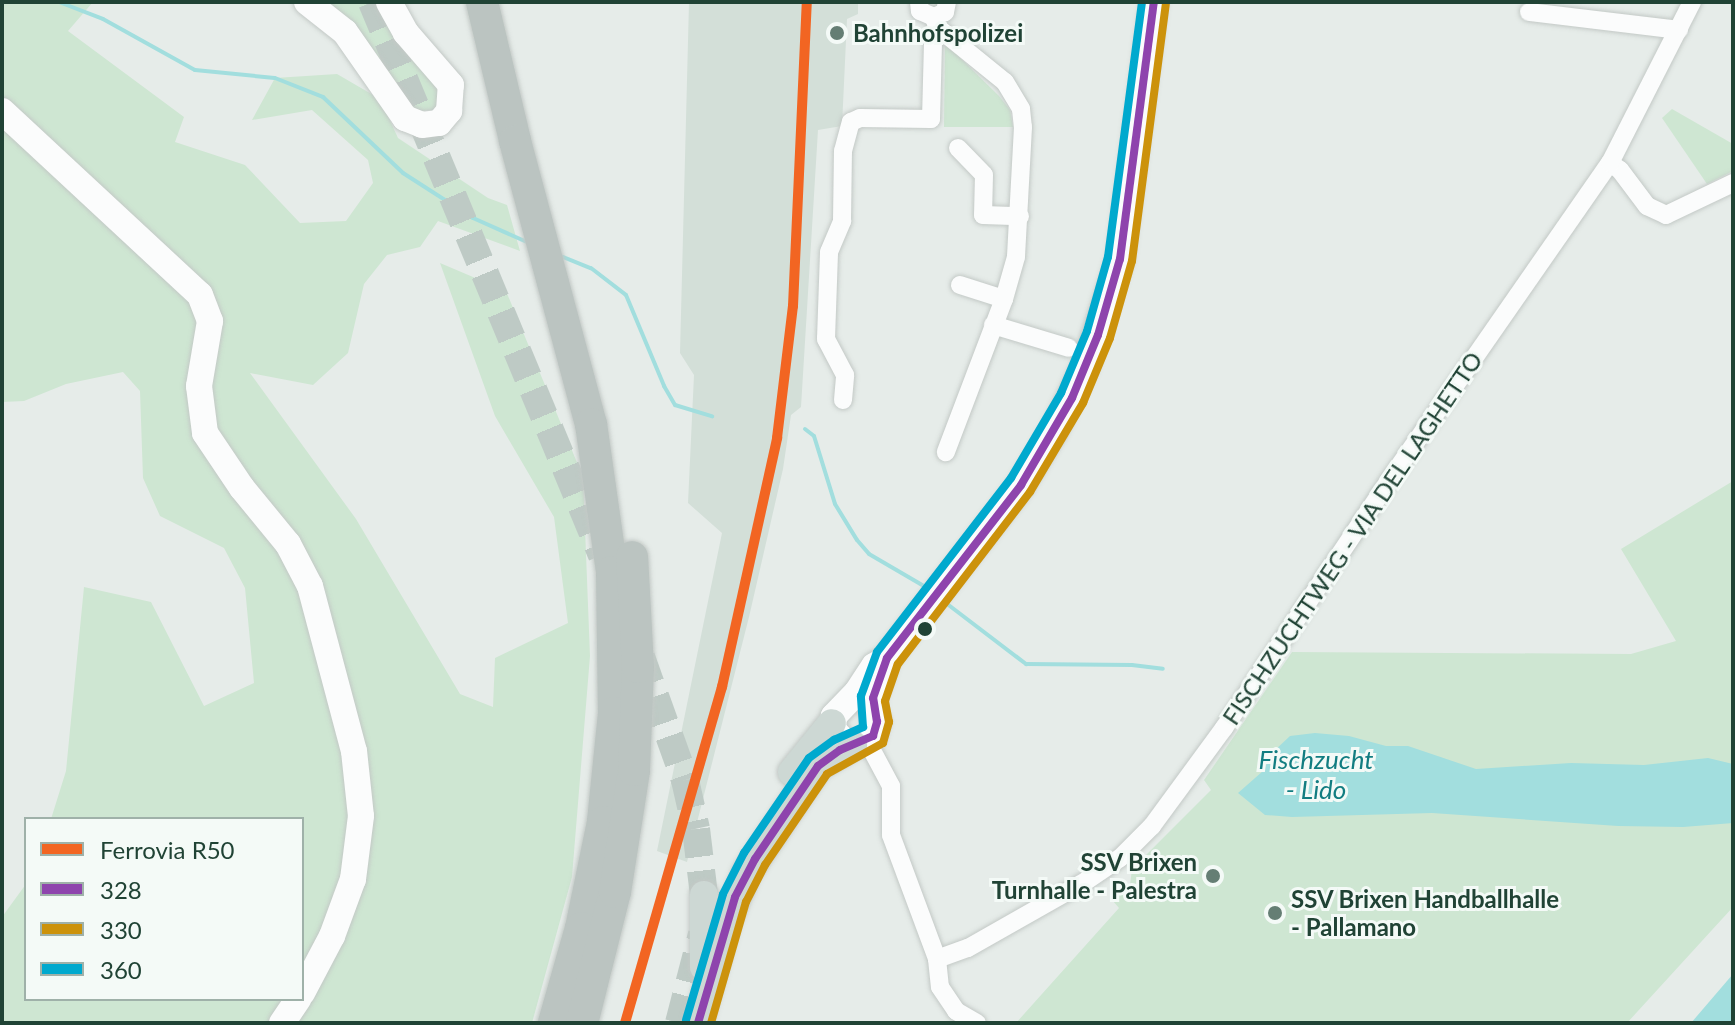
<!DOCTYPE html>
<style>
body{margin:0}
#map{position:relative;width:1735px;height:1025px;overflow:hidden;background:#e6ece9;font-family:Lato,sans-serif}
div>[style]{position:absolute}
.built>*{inset:0;background:#d3dfd8}
.green>*{inset:0;background:#cee6d2}
.water>*{inset:0;background:#a2dede}
.stream>*{height:4px;margin:-2px;padding:0 2px;transform-origin:2px;border-radius:2px;background:#a2dede}
.primary-tunnel>*{height:28px;margin-top:-14px;transform-origin:0;background:repeating-linear-gradient(90deg,#becac5 0 28px,transparent 0 42px)}
.roads{filter:drop-shadow(0 0 2px #c3c9c6) drop-shadow(0 0 2px #c3c9c6)}
.street>*{height:18px;margin:-9px;padding:0 9px;transform-origin:9px;border-radius:9px;background:#fbfcfc}
.secondary>*{height:26px;margin:-13px;padding:0 13px;transform-origin:13px;border-radius:13px;background:#fbfcfc}
.primary>*{height:28px;margin:-14px;padding:0 14px;transform-origin:14px;border-radius:14px;background:#cdd8d4}
.highway>*{height:32px;margin:-16px;padding:0 16px;transform-origin:16px;border-radius:16px;background:#bbc4c1}
.bus-1>*{height:8px;margin:-4px;padding:0 4px;transform-origin:4px;border-radius:4px;background:#8e44ad}
.bus-2>*{height:8px;margin:-4px;padding:0 4px;transform-origin:4px;border-radius:4px;background:#cc920b}
.bus-3>*{height:8px;margin:-4px;padding:0 4px;transform-origin:4px;border-radius:4px;background:#00a9ce}
.rail-1>*{height:10px;margin:-5px;padding:0 5px;transform-origin:5px;border-radius:5px;background:#f26522}
.dots>*{width:22px;height:22px;translate:-50% -50%;box-sizing:border-box;border:4px solid #f4faf7;border-radius:50%}
span{translate:-50% -50%;white-space:nowrap;text-align:center;line-height:1.15;-webkit-text-stroke:6px #f4faf7;paint-order:stroke}
.poi-label{font-size:24px;color:#204335;font-weight:700}
.left{translate:0 -50%;text-align:left}
.right{translate:-100% -50%;text-align:right}
.street-label{font-size:24px;color:#204335}
.water-label{font-size:26px;color:#127d81;font-style:italic}
.frame{position:absolute;inset:0;border:4px solid #204335;pointer-events:none}
.legend{position:absolute;left:24px;top:817px;width:280px;height:184px;box-sizing:border-box;background:#f4faf7;border:2px solid #9fb1a9;margin:0;padding:10px 14px;list-style:none;font-size:24px;color:#204335}
.legend li{display:flex;align-items:center;gap:16px;height:40px}
.legend b{width:40px;border:2px solid #9fb1a9}
</style>
<div id="map">
<div class="built">
<div style="clip-path:polygon(689px 2px,858px 2px,858px 14px,847px 19px,842px 126px,818px 130px,801px 407px,791px 415px,783px 469px,749px 617px,687px 862px,657px 851px,722px 533px,688px 503px,694px 375px,680px 353px)"></div>
</div>
<div class="green">
<div style="clip-path:polygon(2px 2px,93px 2px,68px 31px,184px 117px,175px 142px,245px 165px,300px 223px,346px 221px,373px 183px,368px 160px,312px 110px,252px 120px,275px 78px,337px 74px,380px 99px,398px 138px,488px 198px,507px 205px,520px 251px,438px 221px,420px 247px,387px 255px,364px 284px,348px 353px,313px 385px,250px 373px,356px 519px,460px 694px,493px 707px,495px 658px,568px 623px,554px 517px,495px 416px,440px 263px,506px 291px,583px 477px,590px 656px,572px 877px,532px 1023px,2px 1023px,2px 917px,26px 884px,26px 999px,302px 999px,302px 819px,51px 819px,66px 771px,84px 587px,151px 602px,204px 706px,254px 683px,245px 588px,224px 548px,160px 516px,143px 478px,140px 391px,123px 372px,66px 384px,24px 401px,2px 402px)"></div>
<div style="clip-path:polygon(323px 2px,381px 2px,443px 90px,435px 110px,414px 111px)"></div>
<div style="clip-path:polygon(945px 43px,999px 96px,1010px 110px,1013px 127px,944px 127px)"></div>
<div style="clip-path:polygon(1672px 109px,1733px 144px,1733px 171px,1707px 184px,1662px 118px)"></div>
<div style="clip-path:polygon(1733px 481px,1733px 907px,1627px 1023px,1016px 1023px,1119px 908px,1113px 901px,1130px 885px,1132px 869px,1211px 790px,1204px 780px,1292px 652px,1631px 654px,1676px 641px,1621px 549px)"></div>
</div>
<div class="water">
<div style="clip-path:polygon(1315px 733px,1349px 736px,1386px 746px,1408px 746px,1476px 769px,1571px 763px,1644px 765px,1708px 758px,1733px 764px,1733px 823px,1683px 827px,1618px 826px,1432px 813px,1292px 817px,1265px 815px,1238px 793px,1263px 771px,1273px 752px,1290px 736px)"></div>
<div style="clip-path:polygon(1733px 974px,1733px 1023px,1691px 1023px)"></div>
</div>
<div class="stream">
<div style="left:59px;top:2px;width:47px;rotate:21.1deg"></div>
<div style="left:103px;top:19px;width:105px;rotate:29deg"></div>
<div style="left:195px;top:70px;width:80px;rotate:5.7deg"></div>
<div style="left:275px;top:78px;width:52px;rotate:21.6deg"></div>
<div style="left:323px;top:97px;width:110px;rotate:43.5deg"></div>
<div style="left:403px;top:173px;width:83px;rotate:32.7deg"></div>
<div style="left:473px;top:218px;width:59px;rotate:24deg"></div>
<div style="left:558px;top:255px;width:35px;rotate:22deg"></div>
<div style="left:591px;top:268px;width:44px;rotate:37.6deg"></div>
<div style="left:626px;top:295px;width:99px;rotate:67.3deg"></div>
<div style="left:664px;top:386px;width:22px;rotate:60deg"></div>
<div style="left:675px;top:405px;width:39px;rotate:17deg"></div>
<div style="left:805px;top:429px;width:11px;rotate:38deg"></div>
<div style="left:814px;top:436px;width:71px;rotate:72.8deg"></div>
<div style="left:835px;top:504px;width:42px;rotate:58.6deg"></div>
<div style="left:857px;top:540px;width:18px;rotate:49deg"></div>
<div style="left:869px;top:554px;width:69px;rotate:30.3deg"></div>
<div style="left:942px;top:600px;width:106px;rotate:37.3deg"></div>
<div style="left:1026px;top:664px;width:106px;rotate:0.5deg"></div>
<div style="left:1132px;top:665px;width:31px;rotate:7deg"></div>
</div>
<div class="primary-tunnel">
<div style="left:372px;top:2px;width:599px;rotate:67.42deg"></div>
<div style="left:641px;top:657px;width:131px;rotate:70.3deg"></div>
<div style="left:685px;top:780px;width:50px;rotate:77.3deg"></div>
<div style="left:696px;top:829px;width:66px;rotate:83.1deg"></div>
<div style="left:679px;top:1023px;width:92px;rotate:-75.5deg"></div>
</div>
<div class="roads">
<div class="street">
<div style="left:919px;top:2px;width:9px;rotate:84deg"></div>
<div style="left:920px;top:11px;width:15px;rotate:23deg"></div>
<div style="left:934px;top:17px;width:12px;rotate:-24deg"></div>
<div style="left:945px;top:12px;width:10px;rotate:-79deg"></div>
<div style="left:1529px;top:12px;width:151px;rotate:6.8deg"></div>
<div style="left:934px;top:17px;width:10px;rotate:73deg"></div>
<div style="left:937px;top:27px;width:87px;rotate:39deg"></div>
<div style="left:1005px;top:82px;width:31px;rotate:59deg"></div>
<div style="left:1021px;top:109px;width:18px;rotate:84deg"></div>
<div style="left:1023px;top:127px;width:130px;rotate:93.1deg"></div>
<div style="left:1016px;top:257px;width:44px;rotate:105.9deg"></div>
<div style="left:1004px;top:299px;width:164px;rotate:110.8deg"></div>
<div style="left:958px;top:148px;width:37px;rotate:46deg"></div>
<div style="left:984px;top:175px;width:40px;rotate:91.4deg"></div>
<div style="left:983px;top:215px;width:37px;rotate:2deg"></div>
<div style="left:1610px;top:163px;width:12px;rotate:35deg"></div>
<div style="left:1620px;top:170px;width:45px;rotate:53.1deg"></div>
<div style="left:1647px;top:206px;width:21px;rotate:25deg"></div>
<div style="left:1666px;top:215px;width:74px;rotate:-25.5deg"></div>
<div style="left:960px;top:285px;width:46px;rotate:17.7deg"></div>
<div style="left:993px;top:325px;width:79px;rotate:16.8deg"></div>
<div style="left:843px;top:400px;width:25px;rotate:-85deg"></div>
<div style="left:845px;top:375px;width:41px;rotate:-117.8deg"></div>
<div style="left:826px;top:339px;width:87px;rotate:-88deg"></div>
<div style="left:829px;top:252px;width:34px;rotate:-67deg"></div>
<div style="left:842px;top:221px;width:70px;rotate:-89.2deg"></div>
<div style="left:843px;top:151px;width:30px;rotate:-75deg"></div>
<div style="left:851px;top:122px;width:10px;rotate:-24deg"></div>
<div style="left:860px;top:118px;width:71px;rotate:0.8deg"></div>
<div style="left:931px;top:119px;width:78px;rotate:-88.5deg"></div>
<div style="left:933px;top:41px;width:15px;rotate:-74deg"></div>
<div style="left:867px;top:741px;width:51px;rotate:61.9deg"></div>
<div style="left:891px;top:786px;width:49px;rotate:90deg"></div>
<div style="left:891px;top:835px;width:132px;rotate:69.6deg"></div>
<div style="left:937px;top:959px;width:28px;rotate:84deg"></div>
<div style="left:940px;top:987px;width:29px;rotate:56deg"></div>
<div style="left:956px;top:1011px;width:24px;rotate:30deg"></div>
<div style="left:937px;top:959px;width:33px;rotate:-20deg"></div>
<div style="left:968px;top:948px;width:136px;rotate:-29.6deg"></div>
<div style="left:1086px;top:881px;width:41px;rotate:-34.1deg"></div>
<div style="left:1120px;top:858px;width:45px;rotate:-45deg"></div>
<div style="left:1152px;top:826px;width:122px;rotate:-53.7deg"></div>
<div style="left:1224px;top:728px;width:296px;rotate:-56.3deg"></div>
<div style="left:1388px;top:482px;width:389px;rotate:-55.2deg"></div>
<div style="left:1610px;top:163px;width:181px;rotate:-63deg"></div>
</div>
<div class="secondary">
<div style="left:307px;top:2px;width:48px;rotate:38.3deg"></div>
<div style="left:345px;top:32px;width:105px;rotate:55.1deg"></div>
<div style="left:405px;top:118px;width:18px;rotate:22deg"></div>
<div style="left:422px;top:125px;width:17px;rotate:-7deg"></div>
<div style="left:439px;top:123px;width:16px;rotate:-50deg"></div>
<div style="left:449px;top:111px;width:26px;rotate:-86deg"></div>
<div style="left:451px;top:85px;width:69px;rotate:-130.9deg"></div>
<div style="left:406px;top:33px;width:35px;rotate:-119deg"></div>
<div style="left:2px;top:111px;width:270px;rotate:42.9deg"></div>
<div style="left:200px;top:295px;width:28px;rotate:69deg"></div>
<div style="left:210px;top:321px;width:66px;rotate:99.6deg"></div>
<div style="left:199px;top:386px;width:47px;rotate:82.7deg"></div>
<div style="left:205px;top:433px;width:66px;rotate:56.1deg"></div>
<div style="left:242px;top:488px;width:72px;rotate:50.6deg"></div>
<div style="left:288px;top:544px;width:47px;rotate:62.4deg"></div>
<div style="left:310px;top:586px;width:171px;rotate:75.1deg"></div>
<div style="left:354px;top:751px;width:65px;rotate:83.9deg"></div>
<div style="left:361px;top:816px;width:64px;rotate:97.2deg"></div>
<div style="left:353px;top:879px;width:61px;rotate:110.2deg"></div>
<div style="left:332px;top:936px;width:64px;rotate:117.8deg"></div>
<div style="left:887px;top:658px;width:15px;rotate:148deg"></div>
<div style="left:874px;top:666px;width:30px;rotate:123deg"></div>
<div style="left:858px;top:691px;width:35px;rotate:134deg"></div>
<div style="left:834px;top:716px;width:14px;rotate:94deg"></div>
<div style="left:833px;top:730px;width:20px;rotate:45deg"></div>
<div style="left:847px;top:744px;width:14px"></div>
<div style="left:861px;top:744px;width:14px;rotate:-34deg"></div>
<div style="left:873px;top:736px;width:15px;rotate:-74deg"></div>
<div style="left:877px;top:722px;width:14px;rotate:-111deg"></div>
<div style="left:872px;top:709px;width:11px;rotate:-85deg"></div>
<div style="left:873px;top:698px;width:42px;rotate:-70.7deg"></div>
<div style="left:887px;top:658px;width:219px;rotate:-52.2deg"></div>
<div style="left:1021px;top:485px;width:63px;rotate:-58.6deg"></div>
<div style="left:1054px;top:431px;width:72px;rotate:-64.5deg"></div>
<div style="left:1085px;top:366px;width:113px;rotate:-71.9deg"></div>
<div style="left:1120px;top:259px;width:259px;rotate:-82.5deg"></div>
<div style="left:282px;top:1023px;width:29px;rotate:-56deg"></div>
</div>
<div class="primary">
<div style="left:792px;top:772px;width:63px;rotate:-50.8deg"></div>
<div style="left:704px;top:967px;width:72px;rotate:-90deg"></div>
<div style="left:698px;top:1023px;width:107px;rotate:-74.3deg"></div>
<div style="left:727px;top:920px;width:52px;rotate:-67.4deg"></div>
<div style="left:747px;top:872px;width:128px;rotate:-56.2deg"></div>
<div style="left:818px;top:766px;width:41px;rotate:-31deg"></div>
</div>
<div class="highway">
<div style="left:482px;top:2px;width:143px;rotate:76.6deg"></div>
<div style="left:515px;top:141px;width:293px;rotate:75deg"></div>
<div style="left:591px;top:424px;width:149px;rotate:81.9deg"></div>
<div style="left:612px;top:572px;width:141px;rotate:89.2deg"></div>
<div style="left:614px;top:713px;width:110px;rotate:95.8deg"></div>
<div style="left:603px;top:822px;width:108px;rotate:101.7deg"></div>
<div style="left:581px;top:928px;width:99px;rotate:105.9deg"></div>
<div style="left:582px;top:1023px;width:135px;rotate:-75.9deg"></div>
<div style="left:615px;top:892px;width:123px;rotate:-81.1deg"></div>
<div style="left:634px;top:770px;width:103px;rotate:-87.8deg"></div>
<div style="left:638px;top:667px;width:110px;rotate:-93.1deg"></div>
</div>
</div>
<div class="bus-1">
<div style="left:698px;top:1023px;width:131px;rotate:-73.6deg"></div>
<div style="left:735px;top:897px;width:43px;rotate:-62.2deg"></div>
<div style="left:755px;top:859px;width:112px;rotate:-55.9deg"></div>
<div style="left:818px;top:766px;width:27px;rotate:-36deg"></div>
<div style="left:840px;top:750px;width:36px;rotate:-23deg"></div>
<div style="left:873px;top:736px;width:15px;rotate:-74deg"></div>
<div style="left:877px;top:722px;width:24px;rotate:-99deg"></div>
<div style="left:873px;top:698px;width:42px;rotate:-70.7deg"></div>
<div style="left:887px;top:658px;width:219px;rotate:-52.2deg"></div>
<div style="left:1021px;top:485px;width:101px;rotate:-59.6deg"></div>
<div style="left:1072px;top:398px;width:68px;rotate:-67.6deg"></div>
<div style="left:1098px;top:335px;width:79px;rotate:-73.9deg"></div>
<div style="left:1120px;top:259px;width:259px;rotate:-82.5deg"></div>
</div>
<div class="bus-2">
<div style="left:711px;top:1023px;width:126px;rotate:-73.9deg"></div>
<div style="left:746px;top:902px;width:42px;rotate:-62.8deg"></div>
<div style="left:765px;top:865px;width:110px;rotate:-55.7deg"></div>
<div style="left:827px;top:774px;width:64px;rotate:-29deg"></div>
<div style="left:883px;top:743px;width:22px;rotate:-74deg"></div>
<div style="left:889px;top:722px;width:21px;rotate:-101deg"></div>
<div style="left:885px;top:701px;width:39px;rotate:-71deg"></div>
<div style="left:898px;top:664px;width:217px;rotate:-52.5deg"></div>
<div style="left:1030px;top:492px;width:104px;rotate:-59.2deg"></div>
<div style="left:1083px;top:403px;width:70px;rotate:-67.4deg"></div>
<div style="left:1110px;top:338px;width:80px;rotate:-74.1deg"></div>
<div style="left:1132px;top:261px;width:259px;rotate:-82.5deg"></div>
</div>
<div class="bus-3">
<div style="left:686px;top:1020px;width:131px;rotate:-73.6deg"></div>
<div style="left:723px;top:894px;width:46px;rotate:-62.9deg"></div>
<div style="left:744px;top:853px;width:115px;rotate:-55.6deg"></div>
<div style="left:809px;top:758px;width:31px;rotate:-36deg"></div>
<div style="left:834px;top:740px;width:32px;rotate:-24deg"></div>
<div style="left:863px;top:727px;width:31px;rotate:-94deg"></div>
<div style="left:861px;top:696px;width:47px;rotate:-70deg"></div>
<div style="left:877px;top:652px;width:220px;rotate:-52.4deg"></div>
<div style="left:1011px;top:478px;width:99px;rotate:-59.5deg"></div>
<div style="left:1061px;top:393px;width:67px;rotate:-67.2deg"></div>
<div style="left:1087px;top:331px;width:77px;rotate:-74.2deg"></div>
<div style="left:1108px;top:257px;width:257px;rotate:-82.4deg"></div>
</div>
<div class="rail-1">
<div style="left:625px;top:1023px;width:350px;rotate:-73.9deg"></div>
<div style="left:722px;top:687px;width:255px;rotate:-77.5deg"></div>
<div style="left:777px;top:438px;width:133px;rotate:-83.1deg"></div>
<div style="left:793px;top:306px;width:304px;rotate:-87.4deg"></div>
</div>
<div class="dots">
<div style="left:837px;top:33px;background:#657e74"></div>
<div style="left:925px;top:629px;background:#204335"></div>
<div style="left:1213px;top:876px;background:#657e74"></div>
<div style="left:1275px;top:913px;background:#657e74"></div>
</div>
<div class="poi-label">
<span class="left" style="left:853px;top:33px">Bahnhofspolizei</span>
<span class="right" style="left:1197px;top:876px">SSV Brixen<br>Turnhalle - Palestra</span>
<span class="left" style="left:1291px;top:913px">SSV Brixen Handballhalle<br>- Pallamano</span>
</div>
<div class="street-label">
<span style="left:1352px;top:538px;rotate:-56deg">FISCHZUCHTWEG - VIA DEL LAGHETTO</span>
</div>
<div class="water-label">
<span style="left:1316px;top:775px">Fischzucht<br>- Lido</span>
</div>
<div class="frame"></div>
<ul class="legend">
<li><b style="height:10px;background:#f26522"></b>Ferrovia R50</li>
<li><b style="height:10px;background:#8e44ad"></b>328</li>
<li><b style="height:10px;background:#cc920b"></b>330</li>
<li><b style="height:10px;background:#00a9ce"></b>360</li>
</ul>
</div>
